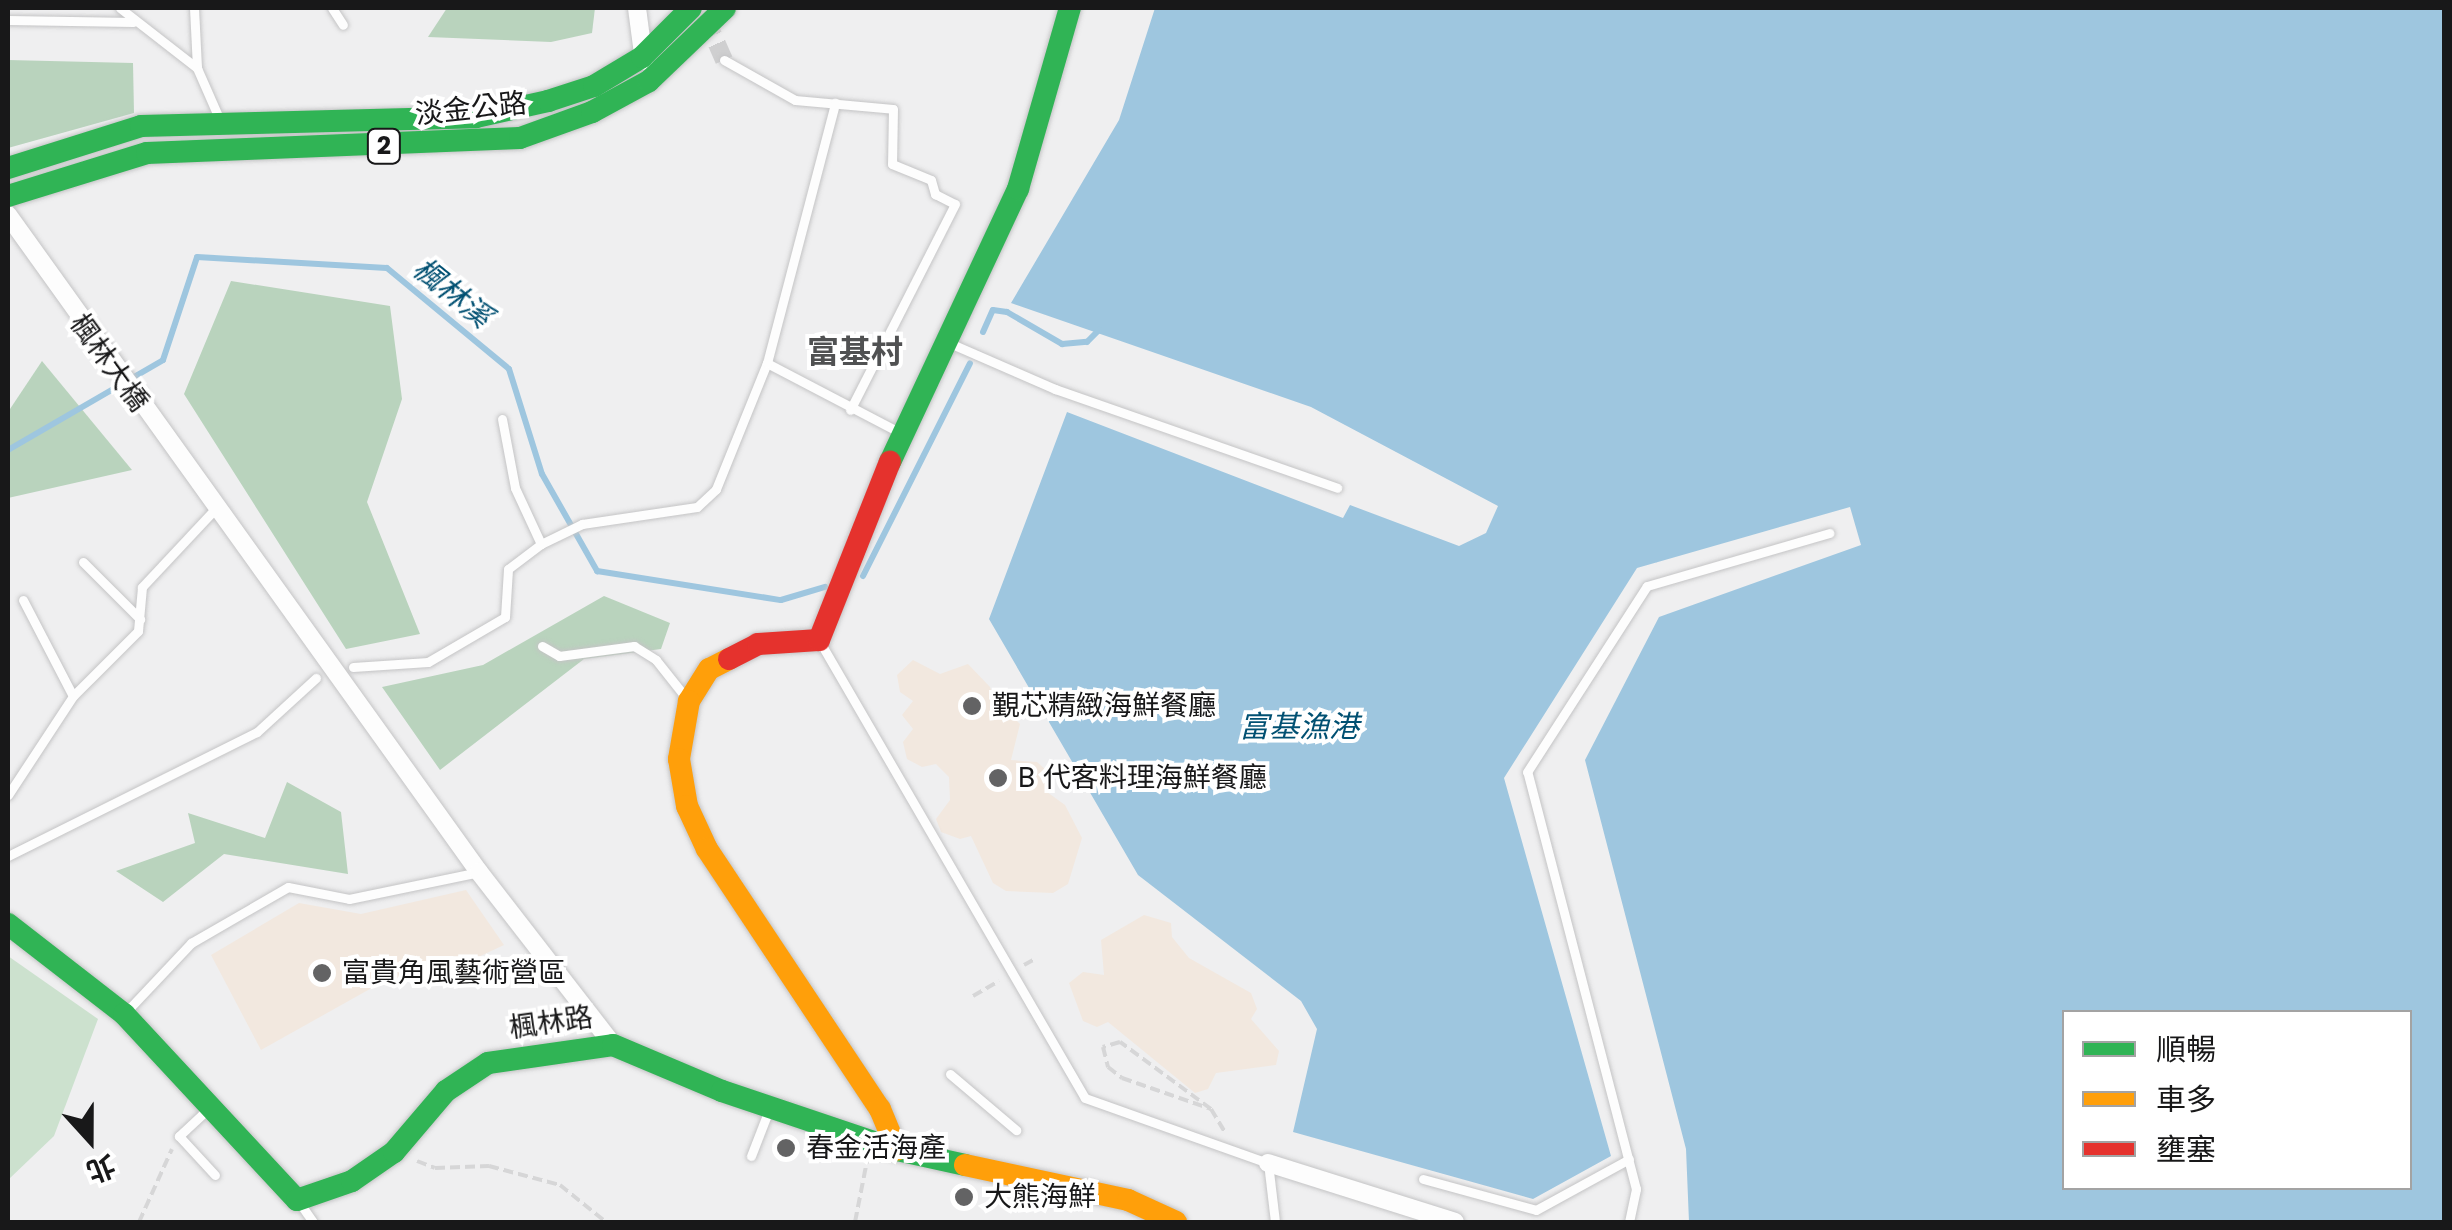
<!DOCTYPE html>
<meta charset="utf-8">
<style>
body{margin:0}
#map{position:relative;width:2452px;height:1230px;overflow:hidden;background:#efeff0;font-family:Poppins,"Noto Sans TC",sans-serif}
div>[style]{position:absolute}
.commercial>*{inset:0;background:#f2e8df}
.green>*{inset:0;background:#cce1ce}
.forest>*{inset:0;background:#b9d3bd}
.water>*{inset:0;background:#9ec6df}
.stream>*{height:6px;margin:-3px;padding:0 3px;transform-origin:3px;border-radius:3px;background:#9ec6df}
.street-tunnel>*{height:18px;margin-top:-9px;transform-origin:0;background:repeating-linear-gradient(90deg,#cfcfd0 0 18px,transparent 0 27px)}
.path>*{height:4px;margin-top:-2px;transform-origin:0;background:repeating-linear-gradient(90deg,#d6d6d7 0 10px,transparent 0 15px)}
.roads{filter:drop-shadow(0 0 2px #c4c4c5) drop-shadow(0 0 2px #c4c4c5)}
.lane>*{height:9px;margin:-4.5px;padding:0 4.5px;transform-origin:4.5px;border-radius:4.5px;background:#fdfdfd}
.street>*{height:18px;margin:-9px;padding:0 9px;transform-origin:9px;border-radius:9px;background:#fdfdfd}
.fast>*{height:22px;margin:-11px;padding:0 11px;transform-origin:11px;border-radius:11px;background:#30b455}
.slow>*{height:22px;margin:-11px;padding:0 11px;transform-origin:11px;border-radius:11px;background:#ff9f0a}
.jam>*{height:22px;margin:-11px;padding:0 11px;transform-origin:11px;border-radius:11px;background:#e5322d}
.dots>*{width:28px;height:28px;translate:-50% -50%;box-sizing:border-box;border:5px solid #fff;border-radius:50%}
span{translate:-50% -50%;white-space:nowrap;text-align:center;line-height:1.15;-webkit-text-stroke:8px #fff;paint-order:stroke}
.shield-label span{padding:2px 8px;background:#fff;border:2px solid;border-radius:8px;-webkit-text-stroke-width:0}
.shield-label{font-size:25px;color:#181819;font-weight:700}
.street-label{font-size:28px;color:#181819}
.poi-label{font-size:28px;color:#181819}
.left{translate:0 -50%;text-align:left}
.water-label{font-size:30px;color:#015072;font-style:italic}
.quarter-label{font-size:32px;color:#505152;font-weight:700}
.frame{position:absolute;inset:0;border:10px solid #181819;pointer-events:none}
.legend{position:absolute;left:2062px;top:1010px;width:350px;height:180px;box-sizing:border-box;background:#fff;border:2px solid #a3a3a3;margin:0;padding:12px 18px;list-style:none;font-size:30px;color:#181819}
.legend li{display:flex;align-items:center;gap:20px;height:50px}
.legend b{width:50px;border:2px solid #a3a3a3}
.north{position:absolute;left:40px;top:1090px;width:100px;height:100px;-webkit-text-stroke:8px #fff;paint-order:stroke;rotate:159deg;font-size:28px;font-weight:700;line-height:40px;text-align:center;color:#181819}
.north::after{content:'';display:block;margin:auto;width:35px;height:45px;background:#181819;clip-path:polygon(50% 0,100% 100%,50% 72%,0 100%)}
</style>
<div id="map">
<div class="commercial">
<div style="clip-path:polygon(913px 660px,940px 674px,968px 664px,990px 687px,1000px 717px,1011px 715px,1020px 724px,1011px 760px,1037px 762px,1046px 770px,1047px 792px,1065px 805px,1082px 838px,1068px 884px,1053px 893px,1006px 891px,993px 883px,971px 836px,960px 839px,941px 832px,936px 819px,950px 800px,949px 777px,936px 764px,922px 767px,907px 759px,903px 742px,913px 729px,902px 715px,913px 701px,900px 692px,897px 675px)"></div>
<div style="clip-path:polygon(466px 890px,504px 945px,459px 966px,386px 980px,261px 1050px,211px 955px,299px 903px,361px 914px)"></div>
<div style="clip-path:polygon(1144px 915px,1171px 923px,1172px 937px,1189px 958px,1251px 993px,1257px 1009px,1251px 1019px,1279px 1051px,1276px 1065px,1216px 1073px,1208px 1089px,1195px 1093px,1108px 1022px,1097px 1027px,1083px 1021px,1069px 983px,1083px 972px,1104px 975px,1101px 940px)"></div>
</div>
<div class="green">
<div style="clip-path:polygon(8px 956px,98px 1019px,54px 1136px,8px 1180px)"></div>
</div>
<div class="forest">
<div style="clip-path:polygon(447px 8px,595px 8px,592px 33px,551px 42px,428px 37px)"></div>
<div style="clip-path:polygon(8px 60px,133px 63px,134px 113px,8px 148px)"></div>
<div style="clip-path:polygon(231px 281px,390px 306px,402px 399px,367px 502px,420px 634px,346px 649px,184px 394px)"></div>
<div style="clip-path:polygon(42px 361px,132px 470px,8px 498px,8px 412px)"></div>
<div style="clip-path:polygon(604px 596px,670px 623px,661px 649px,584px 659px,440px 770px,382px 687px,483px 665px)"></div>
<div style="clip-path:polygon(287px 782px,341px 812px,348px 874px,224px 854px,163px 902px,116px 871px,195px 843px,188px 813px,265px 838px)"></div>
</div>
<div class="water">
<div style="clip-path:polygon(evenodd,1155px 8px,2444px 8px,2444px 1222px,1689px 1222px,1686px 1149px,1585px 760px,1659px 617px,1861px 545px,1850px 507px,1637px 568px,1504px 778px,1611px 1156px,1533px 1199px,1293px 1132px,1317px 1029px,1301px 1001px,1138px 875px,989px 619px,1067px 412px,1343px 518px,1350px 505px,1459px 546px,1486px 533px,1498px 506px,1311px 407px,1011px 303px,1119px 120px,1155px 8px,2064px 1012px,2410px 1012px,2410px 1188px,2064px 1188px,2064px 1012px)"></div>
</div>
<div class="stream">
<div style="left:983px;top:332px;width:24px;rotate:-66deg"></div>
<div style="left:993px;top:310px;width:14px;rotate:8deg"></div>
<div style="left:1007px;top:312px;width:64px;rotate:30.2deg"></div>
<div style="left:1062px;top:344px;width:25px;rotate:-5deg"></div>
<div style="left:1087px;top:342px;width:17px;rotate:-45deg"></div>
<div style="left:8px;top:450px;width:179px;rotate:-30.1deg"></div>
<div style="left:163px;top:360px;width:108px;rotate:-71.7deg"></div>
<div style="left:197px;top:257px;width:190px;rotate:3.3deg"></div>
<div style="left:387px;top:268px;width:158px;rotate:39.6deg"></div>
<div style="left:509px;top:369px;width:110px;rotate:72.6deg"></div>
<div style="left:542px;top:474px;width:112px;rotate:60.4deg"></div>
<div style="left:597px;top:571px;width:186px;rotate:9deg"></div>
<div style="left:781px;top:600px;width:46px;rotate:-16.5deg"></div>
<div style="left:863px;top:576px;width:238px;rotate:-63.3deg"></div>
</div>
<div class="street-tunnel">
<div style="left:706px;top:19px;width:45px;rotate:66.3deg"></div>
</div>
<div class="path">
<div style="left:1024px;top:965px;width:13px;rotate:-29deg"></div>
<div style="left:973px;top:996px;width:30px;rotate:-30deg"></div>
<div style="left:1211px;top:1109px;width:113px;rotate:-143.6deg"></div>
<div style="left:1120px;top:1042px;width:18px;rotate:164deg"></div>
<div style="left:1103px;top:1047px;width:21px;rotate:76deg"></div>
<div style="left:1108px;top:1067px;width:18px;rotate:38deg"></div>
<div style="left:1122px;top:1078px;width:94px;rotate:19.2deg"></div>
<div style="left:1211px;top:1109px;width:27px;rotate:59deg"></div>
<div style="left:417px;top:1161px;width:19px;rotate:21deg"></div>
<div style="left:435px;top:1168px;width:54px;rotate:-2.1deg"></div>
<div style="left:489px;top:1166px;width:73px;rotate:15deg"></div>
<div style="left:560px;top:1185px;width:59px;rotate:38.8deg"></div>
<div style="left:139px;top:1222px;width:80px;rotate:-65.7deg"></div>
<div style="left:855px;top:1222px;width:62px;rotate:-78.9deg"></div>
</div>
<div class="roads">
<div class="lane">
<div style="left:120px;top:8px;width:98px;rotate:37.9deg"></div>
<div style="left:194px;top:8px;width:60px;rotate:87.1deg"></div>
<div style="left:197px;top:68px;width:55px;rotate:66.3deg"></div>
<div style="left:332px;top:8px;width:20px;rotate:57deg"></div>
<div style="left:8px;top:20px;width:125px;rotate:0.9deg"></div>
<div style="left:724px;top:60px;width:81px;rotate:29.4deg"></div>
<div style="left:795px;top:100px;width:98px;rotate:5.2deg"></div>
<div style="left:893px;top:109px;width:55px;rotate:91deg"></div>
<div style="left:892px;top:164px;width:42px;rotate:22.3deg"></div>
<div style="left:931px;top:180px;width:15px;rotate:74deg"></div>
<div style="left:935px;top:194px;width:22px;rotate:27deg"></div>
<div style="left:955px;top:204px;width:231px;rotate:117deg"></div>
<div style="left:947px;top:342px;width:118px;rotate:23.5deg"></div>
<div style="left:1055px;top:389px;width:299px;rotate:19.3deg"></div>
<div style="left:767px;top:363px;width:147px;rotate:27.6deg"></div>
<div style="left:502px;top:419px;width:70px;rotate:79.3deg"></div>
<div style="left:515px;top:488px;width:62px;rotate:65.1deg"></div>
<div style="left:83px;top:562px;width:81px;rotate:45deg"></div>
<div style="left:23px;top:600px;width:108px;rotate:62.5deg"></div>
<div style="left:820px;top:642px;width:527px;rotate:59.84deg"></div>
<div style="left:1085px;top:1098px;width:194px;rotate:19.6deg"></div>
<div style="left:1268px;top:1163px;width:59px;rotate:83.2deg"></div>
<div style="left:542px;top:646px;width:20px;rotate:30deg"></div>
<div style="left:559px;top:656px;width:76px;rotate:-7.6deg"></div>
<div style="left:634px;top:646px;width:26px;rotate:32deg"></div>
<div style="left:656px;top:660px;width:50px;rotate:51.5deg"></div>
<div style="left:353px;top:667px;width:75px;rotate:-3.8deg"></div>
<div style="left:428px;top:662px;width:89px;rotate:-30.3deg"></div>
<div style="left:505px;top:617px;width:48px;rotate:-86.4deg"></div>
<div style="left:508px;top:569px;width:41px;rotate:-37.1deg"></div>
<div style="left:541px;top:544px;width:46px;rotate:-26deg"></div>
<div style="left:582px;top:524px;width:116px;rotate:-8.4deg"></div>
<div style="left:697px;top:507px;width:26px;rotate:-43deg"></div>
<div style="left:716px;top:489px;width:136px;rotate:-68deg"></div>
<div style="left:767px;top:363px;width:269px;rotate:-75.3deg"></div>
<div style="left:8px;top:795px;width:118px;rotate:-56.7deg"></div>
<div style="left:73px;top:696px;width:92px;rotate:-45deg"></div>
<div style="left:138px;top:631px;width:44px;rotate:-84.8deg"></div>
<div style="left:142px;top:587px;width:107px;rotate:-46.9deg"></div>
<div style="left:8px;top:856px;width:278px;rotate:-26.5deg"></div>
<div style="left:257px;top:732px;width:80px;rotate:-42.5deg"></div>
<div style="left:126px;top:1012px;width:95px;rotate:-46.7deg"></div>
<div style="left:191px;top:943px;width:112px;rotate:-30deg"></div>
<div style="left:288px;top:887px;width:62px;rotate:11.1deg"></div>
<div style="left:349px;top:899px;width:133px;rotate:-11.7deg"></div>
<div style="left:950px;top:1074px;width:87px;rotate:40.3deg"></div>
<div style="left:208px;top:1109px;width:40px;rotate:137deg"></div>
<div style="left:179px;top:1136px;width:53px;rotate:47.3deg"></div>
<div style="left:751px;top:1156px;width:53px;rotate:-68.8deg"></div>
<div style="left:1423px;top:1179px;width:117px;rotate:15.3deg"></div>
<div style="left:1536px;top:1210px;width:106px;rotate:-28.7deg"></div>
<div style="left:299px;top:1202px;width:24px;rotate:55deg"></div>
<div style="left:1629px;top:1222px;width:34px;rotate:-78deg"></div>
<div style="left:1636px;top:1189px;width:431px;rotate:-104.6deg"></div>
<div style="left:1527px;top:772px;width:221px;rotate:-57.2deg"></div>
<div style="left:1647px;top:586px;width:190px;rotate:-16.2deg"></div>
</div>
<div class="street">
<div style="left:637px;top:8px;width:53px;rotate:82.5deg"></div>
<div style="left:8px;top:215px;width:808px;rotate:54.36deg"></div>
<div style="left:479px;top:872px;width:219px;rotate:52.2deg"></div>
<div style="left:1268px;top:1163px;width:196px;rotate:17.5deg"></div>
</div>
<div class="fast">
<div style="left:8px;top:168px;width:139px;rotate:-17.5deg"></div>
<div style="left:141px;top:126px;width:335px;rotate:-1.5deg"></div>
<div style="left:476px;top:117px;width:74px;rotate:-12.5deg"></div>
<div style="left:548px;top:101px;width:48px;rotate:-18.1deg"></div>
<div style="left:594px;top:86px;width:56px;rotate:-31.1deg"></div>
<div style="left:642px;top:57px;width:69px;rotate:-45deg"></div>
<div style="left:8px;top:196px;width:145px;rotate:-17.2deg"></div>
<div style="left:147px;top:153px;width:373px;rotate:-2.3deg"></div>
<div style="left:520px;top:138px;width:77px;rotate:-19.9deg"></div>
<div style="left:592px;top:112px;width:65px;rotate:-28.5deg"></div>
<div style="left:649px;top:81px;width:105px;rotate:-43.8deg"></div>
<div style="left:890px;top:462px;width:302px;rotate:-64.9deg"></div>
<div style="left:1018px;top:189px;width:188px;rotate:-74deg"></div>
<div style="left:8px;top:924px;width:147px;rotate:37.8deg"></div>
<div style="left:124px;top:1014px;width:254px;rotate:47.1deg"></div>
<div style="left:297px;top:1200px;width:58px;rotate:-19.1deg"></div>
<div style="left:352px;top:1181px;width:51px;rotate:-34.6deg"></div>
<div style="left:394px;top:1152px;width:80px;rotate:-49.6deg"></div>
<div style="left:446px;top:1091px;width:50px;rotate:-33.7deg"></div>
<div style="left:488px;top:1063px;width:126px;rotate:-8.2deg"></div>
<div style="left:613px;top:1045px;width:118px;rotate:22.9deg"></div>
<div style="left:722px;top:1091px;width:185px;rotate:18.6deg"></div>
<div style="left:897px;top:1150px;width:70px;rotate:12.4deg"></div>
</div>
<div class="slow">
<div style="left:729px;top:659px;width:22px;rotate:153deg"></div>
<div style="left:709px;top:669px;width:38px;rotate:122deg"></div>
<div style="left:689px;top:701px;width:59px;rotate:99.8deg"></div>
<div style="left:679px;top:759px;width:48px;rotate:80.3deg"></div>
<div style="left:687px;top:806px;width:47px;rotate:65.1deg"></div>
<div style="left:707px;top:849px;width:312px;rotate:56.4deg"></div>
<div style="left:880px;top:1109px;width:44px;rotate:67.5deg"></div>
<div style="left:965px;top:1165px;width:167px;rotate:12.1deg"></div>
<div style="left:1128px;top:1200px;width:53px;rotate:24.6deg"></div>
</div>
<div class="jam">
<div style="left:729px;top:659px;width:33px;rotate:-27deg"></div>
<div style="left:758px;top:644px;width:61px;rotate:-3.8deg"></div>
<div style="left:819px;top:640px;width:192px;rotate:-68.3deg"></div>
</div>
</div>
<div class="dots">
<div style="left:972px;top:706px;background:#636364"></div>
<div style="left:998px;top:778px;background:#636364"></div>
<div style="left:322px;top:973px;background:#636364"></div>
<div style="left:786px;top:1148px;background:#636364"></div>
<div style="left:964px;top:1197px;background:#636364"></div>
</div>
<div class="shield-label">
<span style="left:384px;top:146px">2</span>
</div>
<div class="street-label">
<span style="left:471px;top:109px;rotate:-6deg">淡金公路</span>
<span style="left:109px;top:363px;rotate:54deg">楓林大橋</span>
<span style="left:551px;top:1023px;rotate:-8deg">楓林路</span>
</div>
<div class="poi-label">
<span class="left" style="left:992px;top:706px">覲芯精緻海鮮餐廳</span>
<span class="left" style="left:1018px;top:778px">B 代客料理海鮮餐廳</span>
<span class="left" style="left:342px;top:973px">富貴角風藝術營區</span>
<span class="left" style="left:806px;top:1148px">春金活海產</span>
<span class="left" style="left:984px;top:1197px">大熊海鮮</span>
</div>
<div class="water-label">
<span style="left:452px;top:293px;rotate:39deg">楓林溪</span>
<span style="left:1299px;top:727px">富基漁港</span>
</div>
<div class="quarter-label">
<span style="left:855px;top:352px">富基村</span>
</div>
<div class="frame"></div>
<ul class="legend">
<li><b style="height:12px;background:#30b455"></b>順暢</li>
<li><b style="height:12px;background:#ff9f0a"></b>車多</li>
<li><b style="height:12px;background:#e5322d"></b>壅塞</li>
</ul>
<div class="north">北</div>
</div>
